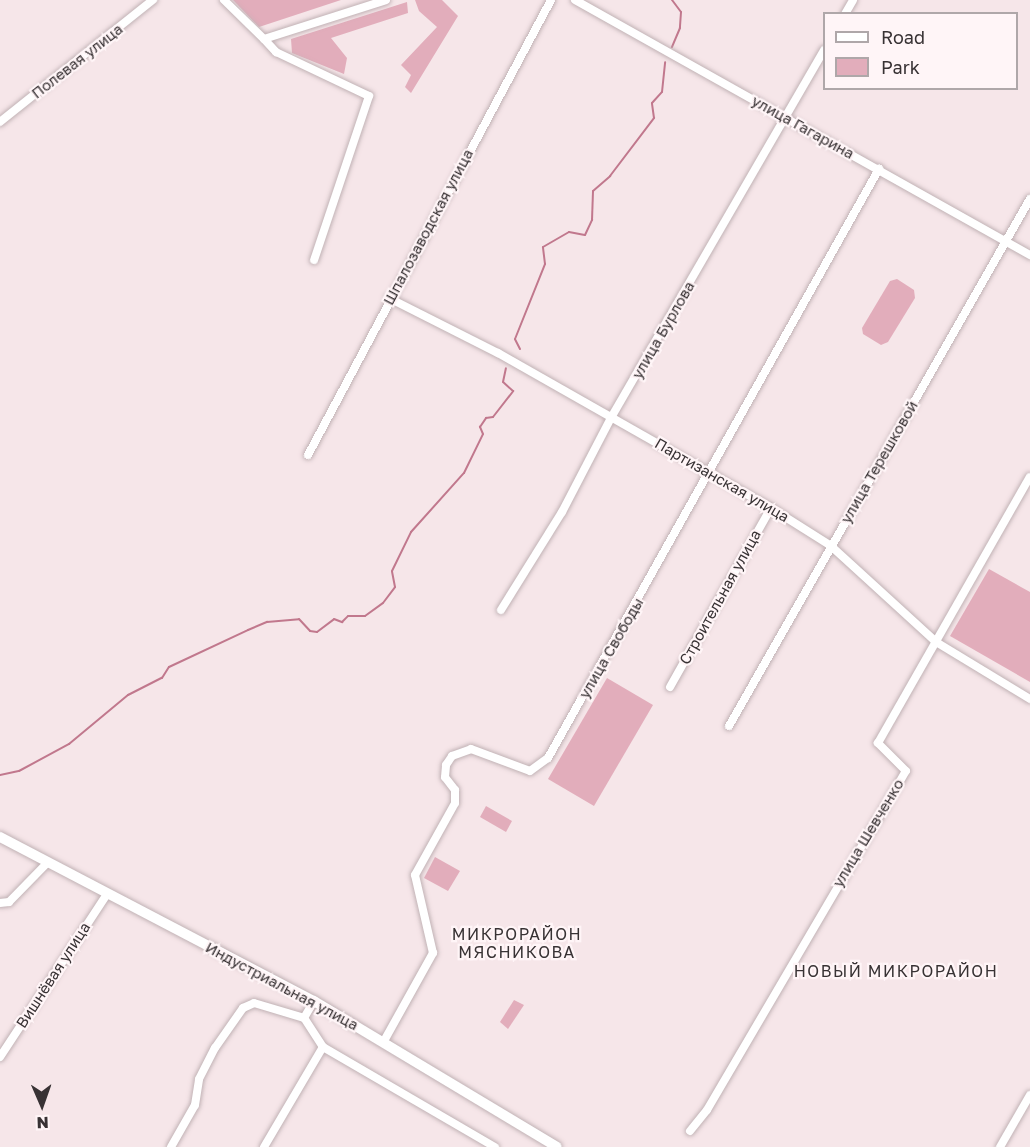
<!DOCTYPE html>
<meta charset="utf-8">
<style>
body{margin:0}
#map{position:relative;width:1030px;height:1147px;overflow:hidden;background:#f6e6e9;font-family:"Golos Text",sans-serif}
div>[style]{position:absolute}
.green>*{inset:0;background:#e2adbb}
.stream>*{height:2px;margin:-1px;padding:0 1px;transform-origin:1px;border-radius:1px;background:#c1788d}
.roads{filter:drop-shadow(0 0 2px #c1b2b5) drop-shadow(0 0 2px #c1b2b5)}
.minor>*{height:8px;margin:-4px;padding:0 4px;transform-origin:4px;border-radius:4px;background:#fff}
.tertiary>*{height:10px;margin:-5px;padding:0 5px;transform-origin:5px;border-radius:5px;background:#fff}
span{translate:-50% -50%;white-space:nowrap;text-align:center;line-height:1.15;-webkit-text-stroke:4.5px #fff5f7;paint-order:stroke}
.street-label{font-size:15px;color:#383234}
.neighbourhood-label{font-size:16px;color:#383234;letter-spacing:1.5px}
.legend{position:absolute;left:823px;top:12px;width:195px;height:78px;box-sizing:border-box;background:#fff5f7;border:2px solid #afa7a9;margin:0;padding:8px 10px;list-style:none;font-size:18px;color:#383234}
.legend li{display:flex;align-items:center;gap:12px;height:30px}
.legend b{width:30px;border:2px solid #afa7a9}
.north{position:absolute;left:12px;top:1075px;width:60px;height:60px;-webkit-text-stroke:4px #fff5f7;paint-order:stroke;rotate:178deg;font-size:16px;font-weight:700;line-height:24px;text-align:center;color:#383234}
.north::after{content:'';display:block;margin:auto;width:21px;height:27px;background:#383234;clip-path:polygon(50% 0,100% 100%,50% 72%,0 100%)}
</style>
<div id="map">
<div class="green">
<div style="clip-path:polygon(233px 0,341px 0,259px 27px)"></div>
<div style="clip-path:polygon(415px 0,442px 0,458px 16px,411px 93px,405px 87px,411px 75px,401px 65px,437px 27px,419px 11px)"></div>
<div style="clip-path:polygon(407px 2px,408px 13px,331px 38px,347px 58px,344px 74px,292px 53px,291px 39px)"></div>
<div style="clip-path:polygon(897px 279px,914px 290px,915px 298px,888px 342px,881px 345px,863px 334px,862px 328px,890px 281px)"></div>
<div style="clip-path:polygon(989px 569px,1030px 592px,1030px 682px,950px 636px)"></div>
<div style="clip-path:polygon(607px 678px,653px 705px,594px 806px,548px 779px)"></div>
<div style="clip-path:polygon(486px 806px,512px 821px,506px 832px,480px 817px)"></div>
<div style="clip-path:polygon(435px 857px,460px 871px,448px 891px,424px 878px)"></div>
<div style="clip-path:polygon(514px 1000px,524px 1005px,508px 1029px,500px 1022px)"></div>
</div>
<div class="stream">
<div style="left:672px;top:0;width:15px;rotate:53deg"></div>
<div style="left:681px;top:12px;width:16px;rotate:94deg"></div>
<div style="left:680px;top:28px;width:21px;rotate:113deg"></div>
<div style="left:520px;top:349px;width:11px;rotate:-117deg"></div>
<div style="left:515px;top:339px;width:81px;rotate:-68.2deg"></div>
<div style="left:545px;top:264px;width:17px;rotate:-97deg"></div>
<div style="left:543px;top:247px;width:30px;rotate:-30deg"></div>
<div style="left:569px;top:232px;width:16px;rotate:11deg"></div>
<div style="left:585px;top:235px;width:17px;rotate:-65deg"></div>
<div style="left:592px;top:220px;width:29px;rotate:-88deg"></div>
<div style="left:593px;top:191px;width:23px;rotate:-41deg"></div>
<div style="left:610px;top:176px;width:73px;rotate:-52.8deg"></div>
<div style="left:654px;top:118px;width:15px;rotate:-98deg"></div>
<div style="left:652px;top:103px;width:15px;rotate:-48deg"></div>
<div style="left:662px;top:92px;width:30px;rotate:-84deg"></div>
<div style="left:0;top:775px;width:19px;rotate:-12deg"></div>
<div style="left:19px;top:771px;width:57px;rotate:-28.4deg"></div>
<div style="left:69px;top:744px;width:77px;rotate:-39.7deg"></div>
<div style="left:128px;top:695px;width:38px;rotate:-27deg"></div>
<div style="left:162px;top:678px;width:13px;rotate:-58deg"></div>
<div style="left:169px;top:667px;width:87px;rotate:-25.1deg"></div>
<div style="left:248px;top:630px;width:21px;rotate:-23deg"></div>
<div style="left:267px;top:622px;width:32px;rotate:-5deg"></div>
<div style="left:299px;top:619px;width:16px;rotate:47deg"></div>
<div style="left:310px;top:631px;width:7px;rotate:8deg"></div>
<div style="left:317px;top:632px;width:21px;rotate:-37deg"></div>
<div style="left:334px;top:619px;width:9px;rotate:21deg"></div>
<div style="left:342px;top:622px;width:8px;rotate:-45deg"></div>
<div style="left:348px;top:616px;width:17px"></div>
<div style="left:365px;top:616px;width:22px;rotate:-36deg"></div>
<div style="left:383px;top:603px;width:20px;rotate:-53deg"></div>
<div style="left:395px;top:587px;width:16px;rotate:-101deg"></div>
<div style="left:392px;top:571px;width:43px;rotate:-64deg"></div>
<div style="left:411px;top:532px;width:79px;rotate:-48.1deg"></div>
<div style="left:464px;top:473px;width:43px;rotate:-64deg"></div>
<div style="left:483px;top:434px;width:8px;rotate:-113deg"></div>
<div style="left:480px;top:427px;width:11px;rotate:-56deg"></div>
<div style="left:486px;top:418px;width:7px;rotate:-8deg"></div>
<div style="left:493px;top:417px;width:33px;rotate:-52deg"></div>
<div style="left:513px;top:391px;width:13px;rotate:-138deg"></div>
<div style="left:503px;top:382px;width:14px;rotate:-78deg"></div>
</div>
<div class="roads">
<div class="minor">
<div style="left:224px;top:0;width:56px;rotate:44.3deg"></div>
<div style="left:264px;top:39px;width:128px;rotate:-17.7deg"></div>
<div style="left:575px;top:0;width:522px;rotate:29.27deg"></div>
<div style="left:845px;top:14px;width:16px;rotate:-60deg"></div>
<div style="left:264px;top:39px;width:18px;rotate:47deg"></div>
<div style="left:276px;top:52px;width:103px;rotate:25.3deg"></div>
<div style="left:369px;top:96px;width:173px;rotate:108.5deg"></div>
<div style="left:0;top:122px;width:196px;rotate:-38.6deg"></div>
<div style="left:389px;top:298px;width:122px;rotate:26.8deg"></div>
<div style="left:498px;top:353px;width:314px;rotate:29.6deg"></div>
<div style="left:771px;top:508px;width:71px;rotate:32.3deg"></div>
<div style="left:831px;top:546px;width:142px;rotate:42.4deg"></div>
<div style="left:936px;top:642px;width:110px;rotate:31.2deg"></div>
<div style="left:308px;top:455px;width:516px;rotate:-61.89deg"></div>
<div style="left:501px;top:610px;width:115px;rotate:-58.1deg"></div>
<div style="left:562px;top:512px;width:108px;rotate:-62.5deg"></div>
<div style="left:612px;top:416px;width:423px;rotate:-59.9deg"></div>
<div style="left:670px;top:687px;width:206px;rotate:-60.6deg"></div>
<div style="left:729px;top:726px;width:607px;rotate:-60.27deg"></div>
<div style="left:0;top:903px;width:9px;rotate:-6deg"></div>
<div style="left:9px;top:902px;width:56px;rotate:-45.7deg"></div>
<div style="left:384px;top:1041px;width:101px;rotate:-60.9deg"></div>
<div style="left:433px;top:953px;width:80px;rotate:-103deg"></div>
<div style="left:415px;top:875px;width:82px;rotate:-60.9deg"></div>
<div style="left:455px;top:803px;width:13px;rotate:-90deg"></div>
<div style="left:455px;top:790px;width:16px;rotate:-128deg"></div>
<div style="left:445px;top:777px;width:12px;rotate:-85deg"></div>
<div style="left:446px;top:765px;width:11px;rotate:-56deg"></div>
<div style="left:452px;top:756px;width:20px;rotate:-20deg"></div>
<div style="left:471px;top:749px;width:63px;rotate:20.4deg"></div>
<div style="left:530px;top:771px;width:22px;rotate:-36deg"></div>
<div style="left:548px;top:758px;width:676px;rotate:-60.67deg"></div>
<div style="left:323px;top:1047px;width:199px;rotate:30.2deg"></div>
<div style="left:0;top:1057px;width:195px;rotate:-56.7deg"></div>
<div style="left:690px;top:1131px;width:27px;rotate:-51deg"></div>
<div style="left:707px;top:1110px;width:393px;rotate:-59.6deg"></div>
<div style="left:906px;top:771px;width:40px;rotate:-135deg"></div>
<div style="left:878px;top:743px;width:306px;rotate:-60.3deg"></div>
<div style="left:171px;top:1147px;width:48px;rotate:-60.3deg"></div>
<div style="left:195px;top:1105px;width:26px;rotate:-81deg"></div>
<div style="left:199px;top:1079px;width:35px;rotate:-63deg"></div>
<div style="left:215px;top:1048px;width:49px;rotate:-55deg"></div>
<div style="left:243px;top:1008px;width:12px;rotate:-24deg"></div>
<div style="left:254px;top:1003px;width:52px;rotate:16.7deg"></div>
<div style="left:264px;top:1147px;width:116px;rotate:-59.5deg"></div>
<div style="left:323px;top:1047px;width:35px;rotate:-123deg"></div>
<div style="left:304px;top:1018px;width:20px;rotate:-60deg"></div>
<div style="left:1000px;top:1147px;width:60px;rotate:-60deg"></div>
</div>
<div class="tertiary">
<div style="left:0;top:837px;width:354px;rotate:27.6deg"></div>
<div style="left:314px;top:1001px;width:283px;rotate:31deg"></div>
</div>
</div>
<div class="street-label">
<span style="left:77px;top:61px;rotate:-38deg">Полевая улица</span>
<span style="left:803px;top:127px;rotate:29deg">улица Гагарина</span>
<span style="left:428px;top:227px;rotate:-62deg">Шпалозаводская улица</span>
<span style="left:663px;top:330px;rotate:-60deg">улица Бурлова</span>
<span style="left:879px;top:462px;rotate:-60deg">улица Терешковой</span>
<span style="left:722px;top:480px;rotate:30deg">Партизанская улица</span>
<span style="left:720px;top:597px;rotate:-61deg">Строительная улица</span>
<span style="left:611px;top:648px;rotate:-60deg">улица Свободы</span>
<span style="left:868px;top:833px;rotate:-59deg">улица Шевченко</span>
<span style="left:53px;top:975px;rotate:-57deg">Вишнёвая улица</span>
<span style="left:282px;top:986px;rotate:28deg">Индустриальная улица</span>
</div>
<div class="neighbourhood-label">
<span style="left:517px;top:943px">МИКРОРАЙОН<br>МЯСНИКОВА</span>
<span style="left:896px;top:971px">НОВЫЙ МИКРОРАЙОН</span>
</div>
<ul class="legend">
<li><b style="height:8px;background:#fff"></b>Road</li>
<li><b style="height:16px;background:#e2adbb"></b>Park</li>
</ul>
<div class="north">N</div>
</div>
